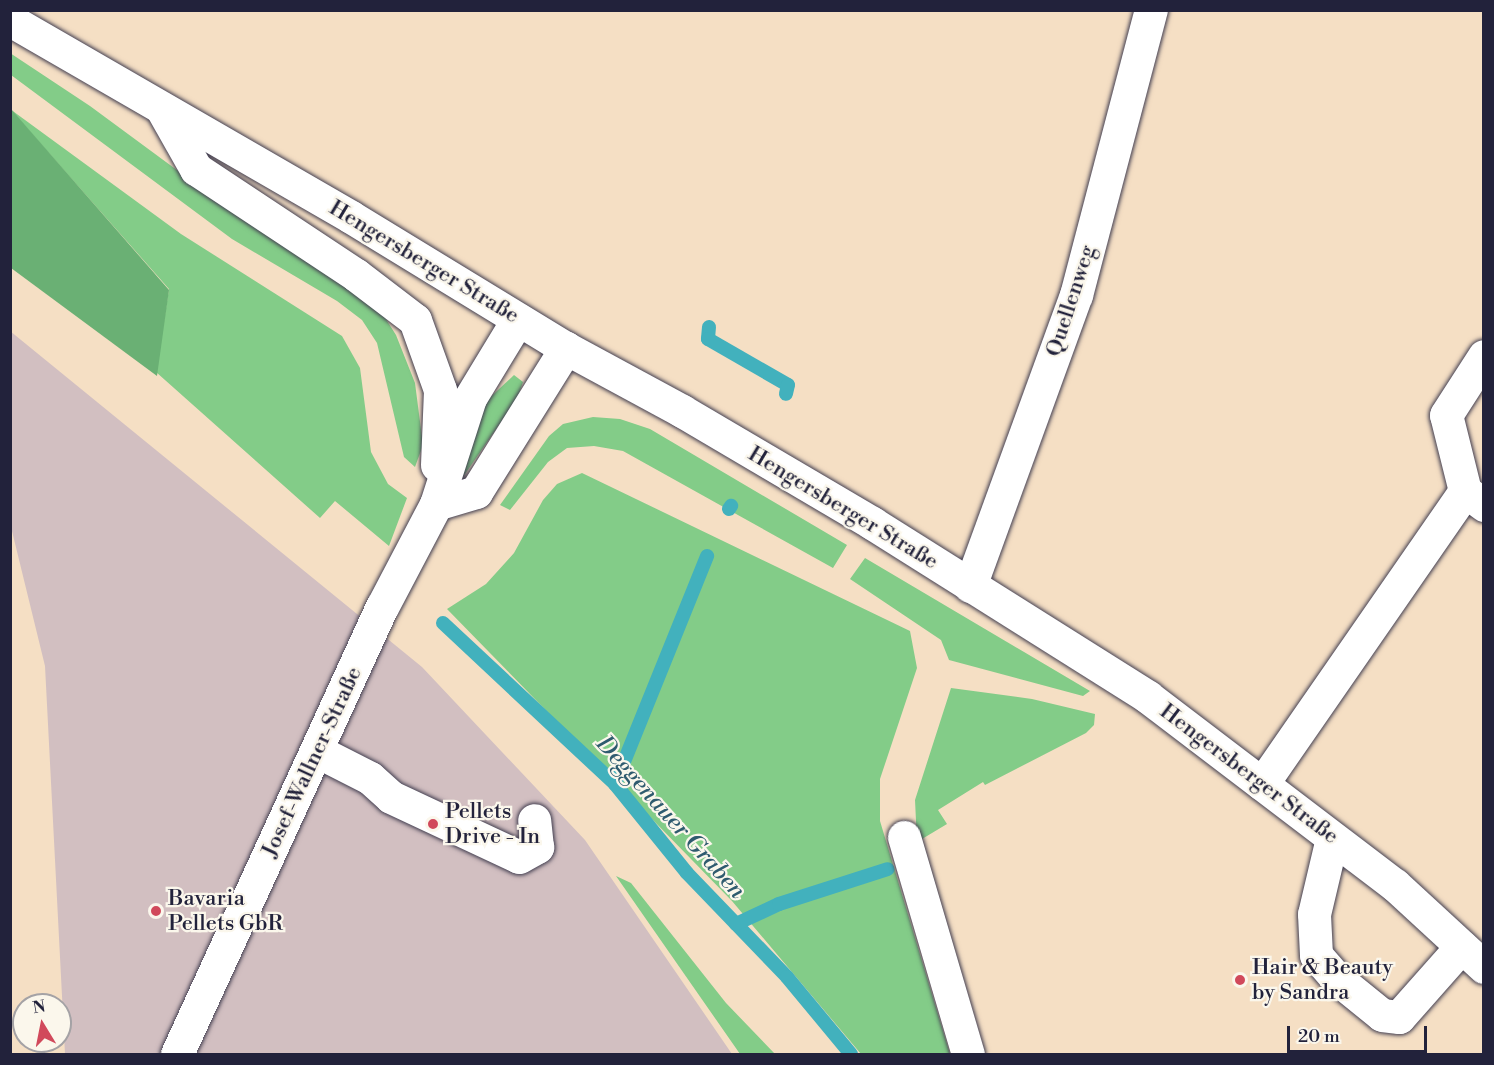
<!DOCTYPE html>
<meta charset="utf-8">
<style>
body{margin:0}
#map{position:relative;width:1494px;height:1065px;overflow:hidden;background:#f5dfc4;font-family:"Libre Bodoni",serif}
div>[style]{position:absolute}
.industrial>*{inset:0;background:#d2bfc1}
.green>*{inset:0;background:#83cc88}
.forest>*{inset:0;background:#6ab074}
.stream>*{height:14px;margin:-7px;padding:0 7px;transform-origin:7px;border-radius:7px;background:#42b1bd}
.roads{filter:drop-shadow(0 0 2px #423e50) drop-shadow(0 0 2px #423e50)}
.minor>*{height:33px;margin:-16.5px;padding:0 16.5px;transform-origin:16.5px;border-radius:16.5px;background:#fff}
.major>*{height:33px;margin:-16.5px;padding:0 16.5px;transform-origin:16.5px;border-radius:16.5px;background:#fff}
.dots>*{width:16px;height:16px;translate:-50% -50%;box-sizing:border-box;border:3px solid #fbf7ec;border-radius:50%}
span{translate:-50% -50%;white-space:nowrap;text-align:center;line-height:1.15;-webkit-text-stroke:4.5px #fbf7ec;paint-order:stroke}
.street-label{font-size:22px;color:#22223b}
.poi-label{font-size:22px;color:#22223b}
.left{translate:0 -50%;text-align:left}
.water-label{font-size:24px;color:#2f5b6f;font-style:italic}
.frame{position:absolute;inset:0;border:12px solid #22223b;pointer-events:none}
.north{position:absolute;left:12px;top:993px;width:60px;height:60px;box-sizing:border-box;background:#fbf7ec;border:2px solid #a4a2a5;border-radius:50%;rotate:350deg;font-size:16px;font-weight:700;line-height:24px;text-align:center;color:#22223b}
.north::after{content:'';display:block;margin:auto;width:21px;height:27px;background:#d1495b;clip-path:polygon(50% 0,100% 100%,50% 72%,0 100%)}
.scale{position:absolute;left:1287px;top:1026px;width:140px;height:27px;box-sizing:border-box;border:3px solid #22223b;border-top:0;padding-left:8px;font-size:18px;line-height:21px;white-space:nowrap;color:#22223b;-webkit-text-stroke:4px #fbf7ec;paint-order:stroke}
</style>
<div id="map">
<div class="industrial">
<div style="clip-path:polygon(10px 331px,422px 667px,585px 840px,732px 1054px,65px 1054px,45px 666px,11px 527px)"></div>
</div>
<div class="green">
<div style="clip-path:polygon(10px 53px,90px 106px,246px 221px,375px 302px,396px 335px,415px 383px,423px 445px,415px 467px,404px 457px,377px 343px,362px 320px,337px 301px,232px 239px,11px 75px)"></div>
<div style="clip-path:polygon(10px 109px,181px 234px,342px 336px,360px 368px,371px 452px,388px 484px,407px 498px,389px 546px,335px 501px,320px 518px,156px 372px,169px 289px)"></div>
<div style="clip-path:polygon(514px 375px,523px 382px,517px 399px,456px 487px,482px 405px)"></div>
<div style="clip-path:polygon(593px 417px,620px 419px,650px 429px,847px 545px,833px 568px,623px 451px,594px 446px,567px 448px,548px 462px,510px 510px,500px 505px,549px 436px,563px 424px)"></div>
<div style="clip-path:polygon(582px 473px,910px 631px,917px 668px,880px 779px,880px 821px,950px 1054px,861px 1054px,732px 901px,447px 609px,486px 584px,514px 553px,543px 500px,557px 484px)"></div>
<div style="clip-path:polygon(865px 558px,1090px 691px,1083px 696px,949px 660px,941px 640px,850px 579px)"></div>
<div style="clip-path:polygon(951px 688px,1032px 699px,1095px 714px,1094px 725px,1086px 733px,985px 785px,983px 782px,938px 810px,947px 824px,917px 842px,915px 800px)"></div>
<div style="clip-path:polygon(616px 876px,631px 883px,726px 1003px,775px 1054px,740px 1054px)"></div>
</div>
<div class="forest">
<div style="clip-path:polygon(11px 109px,169px 290px,157px 376px,11px 268px)"></div>
</div>
<div class="stream">
<div style="left:709px;top:327px;width:12px;rotate:95deg"></div>
<div style="left:708px;top:339px;width:92px;rotate:29.9deg"></div>
<div style="left:788px;top:385px;width:9px;rotate:103deg"></div>
<div style="left:729px;top:509px;width:4px;rotate:-56deg"></div>
<div style="left:443px;top:623px;width:236px;rotate:43.1deg"></div>
<div style="left:615px;top:784px;width:114px;rotate:51deg"></div>
<div style="left:687px;top:873px;width:144px;rotate:46.1deg"></div>
<div style="left:787px;top:977px;width:100px;rotate:50.3deg"></div>
<div style="left:615px;top:784px;width:246px;rotate:-68deg"></div>
<div style="left:736px;top:924px;width:47px;rotate:-24.9deg"></div>
<div style="left:779px;top:904px;width:114px;rotate:-17.8deg"></div>
</div>
<div class="roads">
<div class="minor">
<div style="left:162px;top:109px;width:69px;rotate:60.5deg"></div>
<div style="left:196px;top:169px;width:192px;rotate:33.5deg"></div>
<div style="left:356px;top:275px;width:74px;rotate:37.3deg"></div>
<div style="left:415px;top:320px;width:74px;rotate:70.3deg"></div>
<div style="left:440px;top:390px;width:75px;rotate:92.3deg"></div>
<div style="left:1465px;top:491px;width:78px;rotate:-104deg"></div>
<div style="left:1446px;top:415px;width:70px;rotate:-57.2deg"></div>
<div style="left:436px;top:504px;width:42px;rotate:-16.7deg"></div>
<div style="left:476px;top:492px;width:170px;rotate:-58deg"></div>
<div style="left:970px;top:586px;width:310px;rotate:-70deg"></div>
<div style="left:1076px;top:295px;width:295px;rotate:-75.3deg"></div>
<div style="left:317px;top:751px;width:59px;rotate:27deg"></div>
<div style="left:370px;top:778px;width:28px;rotate:42deg"></div>
<div style="left:391px;top:797px;width:141px;rotate:25.1deg"></div>
<div style="left:519px;top:857px;width:21px;rotate:-29deg"></div>
<div style="left:537px;top:847px;width:27px;rotate:-96deg"></div>
<div style="left:1262px;top:784px;width:356px;rotate:-55.3deg"></div>
<div style="left:1465px;top:491px;width:24px;rotate:36deg"></div>
<div style="left:904px;top:837px;width:226px;rotate:73.6deg"></div>
<div style="left:1332px;top:838px;width:78px;rotate:103.3deg"></div>
<div style="left:1314px;top:914px;width:41px;rotate:87.2deg"></div>
<div style="left:1316px;top:955px;width:29px;rotate:49deg"></div>
<div style="left:1335px;top:977px;width:60px;rotate:39deg"></div>
<div style="left:1382px;top:1015px;width:17px;rotate:7deg"></div>
<div style="left:1399px;top:1017px;width:94px;rotate:-48.5deg"></div>
<div style="left:177px;top:1054px;width:492px;rotate:-65.4deg"></div>
<div style="left:382px;top:607px;width:116px;rotate:-62.3deg"></div>
<div style="left:436px;top:504px;width:111px;rotate:-72.2deg"></div>
<div style="left:470px;top:398px;width:92px;rotate:-58.7deg"></div>
</div>
<div class="major">
<div style="left:10px;top:20px;width:394px;rotate:30deg"></div>
<div style="left:351px;top:217px;width:252px;rotate:31.4deg"></div>
<div style="left:566px;top:348px;width:132px;rotate:28.5deg"></div>
<div style="left:682px;top:411px;width:221px;rotate:30.5deg"></div>
<div style="left:872px;top:523px;width:326px;rotate:32.2deg"></div>
<div style="left:1148px;top:697px;width:310px;rotate:37.3deg"></div>
<div style="left:1395px;top:885px;width:121px;rotate:42.7deg"></div>
</div>
</div>
<div class="dots">
<div style="left:433px;top:824px;background:#d1495b"></div>
<div style="left:156px;top:911px;background:#d1495b"></div>
<div style="left:1240px;top:980px;background:#d1495b"></div>
</div>
<div class="street-label">
<span style="left:424px;top:262px;rotate:31deg">Hengersberger Straße</span>
<span style="left:1071px;top:301px;rotate:-72deg">Quellenweg</span>
<span style="left:843px;top:508px;rotate:31deg">Hengersberger Straße</span>
<span style="left:312px;top:762px;rotate:-65deg">Josef-Wallner-Straße</span>
<span style="left:1249px;top:774px;rotate:37deg">Hengersberger Straße</span>
</div>
<div class="poi-label">
<span class="left" style="left:445px;top:824px">Pellets<br>Drive - In</span>
<span class="left" style="left:168px;top:911px">Bavaria<br>Pellets GbR</span>
<span class="left" style="left:1252px;top:980px">Hair &amp; Beauty<br>by Sandra</span>
</div>
<div class="water-label">
<span style="left:670px;top:818px;rotate:48deg">Deggenauer Graben</span>
</div>
<div class="frame"></div>
<div class="north">N</div>
<div class="scale">20 m</div>
</div>
